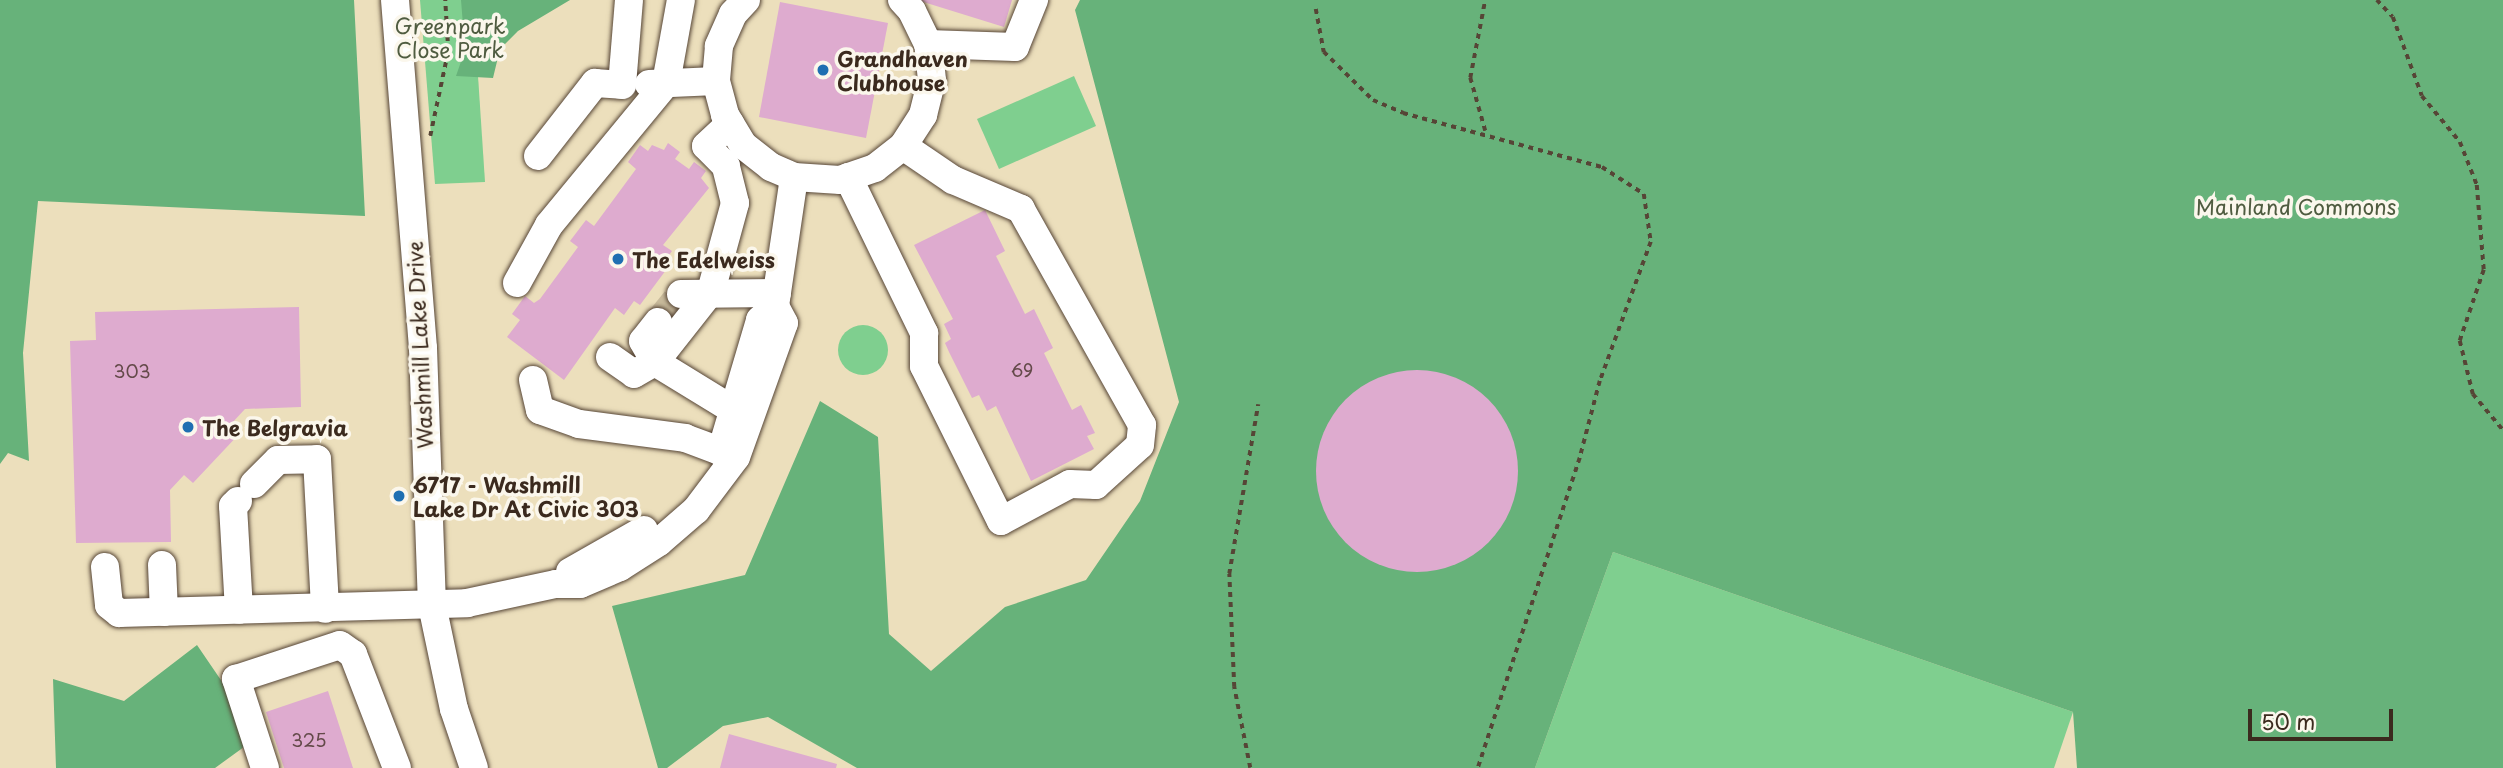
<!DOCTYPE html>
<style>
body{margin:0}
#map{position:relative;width:2503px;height:768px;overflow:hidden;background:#ecdfbc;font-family:"Playpen Sans",sans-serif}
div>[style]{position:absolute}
.green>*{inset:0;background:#7fcf8f}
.round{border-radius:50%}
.forest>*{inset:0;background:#67b27a}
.building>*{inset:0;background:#deabcf}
.minor-tunnel>*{height:28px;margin-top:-14px;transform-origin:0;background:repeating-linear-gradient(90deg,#c9bb9c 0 28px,transparent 0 42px)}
.path>*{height:3.5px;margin-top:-1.75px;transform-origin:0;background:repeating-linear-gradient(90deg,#564536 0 5px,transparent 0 10px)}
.roads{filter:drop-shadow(0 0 2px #564536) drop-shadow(0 0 2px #564536)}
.minor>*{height:28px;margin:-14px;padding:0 14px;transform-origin:14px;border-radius:14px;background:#fff}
.dots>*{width:19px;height:19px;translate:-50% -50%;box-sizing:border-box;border:4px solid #fbf7ec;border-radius:50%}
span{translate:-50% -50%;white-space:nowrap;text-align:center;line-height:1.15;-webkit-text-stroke:7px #fbf7ec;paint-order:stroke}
.number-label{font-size:18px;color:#644a4a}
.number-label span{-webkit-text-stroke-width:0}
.park-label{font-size:21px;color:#4f5c40}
.poi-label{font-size:21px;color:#3b2a1e;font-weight:700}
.left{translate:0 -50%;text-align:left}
.street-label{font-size:21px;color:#3b2a1e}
.scale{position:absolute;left:2248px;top:709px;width:145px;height:32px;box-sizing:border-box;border:4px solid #3b2a1e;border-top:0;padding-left:9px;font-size:21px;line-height:24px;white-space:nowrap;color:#3b2a1e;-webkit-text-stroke:5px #fbf7ec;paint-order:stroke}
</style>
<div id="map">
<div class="green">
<div style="clip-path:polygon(420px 0,473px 0,485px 182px,435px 184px)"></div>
<div style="clip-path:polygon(1074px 76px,1096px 126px,999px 169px,977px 119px)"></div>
<div class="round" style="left:838px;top:325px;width:50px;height:50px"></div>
<div style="clip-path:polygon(1613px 552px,2073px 712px,2054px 768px,1535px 768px)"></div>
</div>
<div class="forest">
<div style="clip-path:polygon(0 0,354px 0,365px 216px,38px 201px,23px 353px,29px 461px,8px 453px,0 464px)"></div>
<div style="clip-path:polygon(461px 0,570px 0,518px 31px,500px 49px,493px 78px,456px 76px,465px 50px)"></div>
<div style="clip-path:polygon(1080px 0,2503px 0,2503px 768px,2077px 768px,2073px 712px,1613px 552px,1535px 768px,857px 768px,768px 717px,723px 726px,667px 768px,658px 768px,612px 606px,745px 575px,820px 401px,878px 437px,889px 634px,931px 671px,1005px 607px,1086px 580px,1140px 501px,1179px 402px,1075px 10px)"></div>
<div style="clip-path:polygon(197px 645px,259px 736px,215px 768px,56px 768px,53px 679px,124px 701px)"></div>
</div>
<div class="building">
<div style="clip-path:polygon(917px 0,1012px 0,1004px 27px)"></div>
<div style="clip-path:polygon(780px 2px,888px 23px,866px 138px,759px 117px)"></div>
<div style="clip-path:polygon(668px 143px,680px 152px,675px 159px,689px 169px,694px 162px,706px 171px,701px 178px,709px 188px,663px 245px,672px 251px,661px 266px,666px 270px,640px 305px,634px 301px,624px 315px,615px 308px,564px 380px,507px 337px,520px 320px,512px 314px,525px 296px,534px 303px,540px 299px,578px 247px,570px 241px,586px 220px,594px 226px,636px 169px,628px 162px,640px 145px,648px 151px,652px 145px,664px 150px)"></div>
<div style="clip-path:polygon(985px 210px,1005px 251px,996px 256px,1025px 314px,1034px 309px,1053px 348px,1044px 353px,1072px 410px,1081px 405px,1095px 433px,1087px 436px,1094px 449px,1031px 481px,996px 406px,987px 411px,979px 395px,972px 398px,949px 352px,945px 343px,951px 339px,944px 324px,953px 319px,914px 245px)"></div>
<div style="clip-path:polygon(299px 307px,301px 407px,245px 409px,232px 423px,241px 432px,193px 483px,184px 475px,170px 490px,171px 542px,76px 543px,70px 341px,96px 340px,95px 312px)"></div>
<div class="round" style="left:1316px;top:370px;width:202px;height:202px"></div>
<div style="clip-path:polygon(328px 691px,353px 768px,284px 768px,266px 712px)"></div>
<div style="clip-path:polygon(729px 734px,837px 764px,836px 768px,720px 768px)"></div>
</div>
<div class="minor-tunnel">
<div style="left:658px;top:322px;width:36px;rotate:-51deg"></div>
</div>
<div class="path">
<div style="left:2377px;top:0;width:23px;rotate:47deg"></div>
<div style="left:2393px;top:17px;width:84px;rotate:69.8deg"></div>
<div style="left:2422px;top:96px;width:60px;rotate:50.4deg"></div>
<div style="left:2460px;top:142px;width:46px;rotate:68.4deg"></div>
<div style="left:2477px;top:185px;width:85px;rotate:85.3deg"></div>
<div style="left:2484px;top:270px;width:75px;rotate:108.7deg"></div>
<div style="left:2460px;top:341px;width:55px;rotate:76.2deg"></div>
<div style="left:2473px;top:394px;width:47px;rotate:50.2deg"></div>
<div style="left:1316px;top:9px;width:44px;rotate:79.5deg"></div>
<div style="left:1324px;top:52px;width:69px;rotate:44.4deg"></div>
<div style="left:1373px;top:100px;width:33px;rotate:23deg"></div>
<div style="left:1403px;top:113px;width:206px;rotate:15.2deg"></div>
<div style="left:1602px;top:167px;width:50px;rotate:32.7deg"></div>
<div style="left:1644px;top:194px;width:49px;rotate:81.7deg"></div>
<div style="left:1651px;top:242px;width:148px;rotate:110.1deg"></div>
<div style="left:1600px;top:381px;width:80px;rotate:104.6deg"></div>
<div style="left:1580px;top:458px;width:326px;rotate:108.2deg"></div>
<div style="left:1485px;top:131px;width:55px;rotate:-105.8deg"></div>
<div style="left:1470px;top:78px;width:79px;rotate:-79.1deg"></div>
<div style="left:430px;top:136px;width:87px;rotate:-78deg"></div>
<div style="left:448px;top:51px;width:51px;rotate:-93.4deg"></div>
<div style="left:1250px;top:768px;width:83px;rotate:-101.2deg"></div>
<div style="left:1234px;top:687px;width:113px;rotate:-92.5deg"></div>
<div style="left:1229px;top:574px;width:172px;rotate:-80.3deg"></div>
</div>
<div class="roads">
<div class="minor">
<div style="left:395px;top:0;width:349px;rotate:85.4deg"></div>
<div style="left:423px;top:348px;width:257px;rotate:88deg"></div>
<div style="left:432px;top:605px;width:106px;rotate:78.1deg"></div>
<div style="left:454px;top:709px;width:62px;rotate:71.3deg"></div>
<div style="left:746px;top:0;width:19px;rotate:133deg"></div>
<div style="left:733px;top:14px;width:35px;rotate:114deg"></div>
<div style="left:719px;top:46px;width:35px;rotate:95deg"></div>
<div style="left:716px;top:81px;width:35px;rotate:75deg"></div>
<div style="left:725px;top:115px;width:35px;rotate:59deg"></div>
<div style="left:743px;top:145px;width:36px;rotate:38deg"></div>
<div style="left:771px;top:167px;width:25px;rotate:23deg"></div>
<div style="left:794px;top:177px;width:46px;rotate:3.7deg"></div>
<div style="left:840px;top:180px;width:37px;rotate:-19deg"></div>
<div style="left:875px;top:168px;width:36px;rotate:-38deg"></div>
<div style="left:903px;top:146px;width:37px;rotate:-57deg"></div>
<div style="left:923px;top:115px;width:36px;rotate:-76deg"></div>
<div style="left:932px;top:80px;width:36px;rotate:-96deg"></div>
<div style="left:928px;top:44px;width:37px;rotate:-116deg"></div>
<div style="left:912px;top:11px;width:15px;rotate:-132deg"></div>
<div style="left:928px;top:44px;width:87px;rotate:2deg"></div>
<div style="left:1015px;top:47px;width:51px;rotate:-68deg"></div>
<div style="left:649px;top:84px;width:67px;rotate:-2.6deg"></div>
<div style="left:538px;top:156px;width:93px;rotate:-52deg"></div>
<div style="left:595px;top:83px;width:27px;rotate:4deg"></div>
<div style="left:622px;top:85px;width:85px;rotate:-85.3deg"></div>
<div style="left:848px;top:177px;width:174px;rotate:64deg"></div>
<div style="left:924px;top:333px;width:33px;rotate:90deg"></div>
<div style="left:924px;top:366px;width:173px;rotate:63.6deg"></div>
<div style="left:1001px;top:521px;width:78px;rotate:-28.2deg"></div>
<div style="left:1070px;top:484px;width:26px;rotate:2deg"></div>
<div style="left:1096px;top:485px;width:59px;rotate:-42.3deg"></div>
<div style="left:1140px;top:445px;width:20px;rotate:-84deg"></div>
<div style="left:1142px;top:425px;width:248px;rotate:-119.3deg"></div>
<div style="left:1021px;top:209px;width:74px;rotate:-156.9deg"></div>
<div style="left:953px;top:180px;width:60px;rotate:-145.8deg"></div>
<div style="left:517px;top:283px;width:66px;rotate:-61.1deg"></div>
<div style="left:549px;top:225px;width:184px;rotate:-50.5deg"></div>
<div style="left:666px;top:83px;width:84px;rotate:-79.8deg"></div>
<div style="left:681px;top:294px;width:96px;rotate:-0.6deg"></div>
<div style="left:658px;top:322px;width:24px;rotate:128deg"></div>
<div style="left:643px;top:341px;width:24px;rotate:60deg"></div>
<div style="left:655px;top:362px;width:94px;rotate:31.5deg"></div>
<div style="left:610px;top:357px;width:29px;rotate:35deg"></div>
<div style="left:634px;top:374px;width:24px;rotate:-30deg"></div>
<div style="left:655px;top:362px;width:90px;rotate:-51.7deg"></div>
<div style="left:711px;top:291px;width:91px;rotate:-74.7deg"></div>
<div style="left:735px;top:203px;width:38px;rotate:-104deg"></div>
<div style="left:726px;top:166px;width:28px;rotate:-135deg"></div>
<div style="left:706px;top:146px;width:33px;rotate:-43deg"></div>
<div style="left:533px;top:380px;width:31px;rotate:77deg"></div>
<div style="left:540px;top:410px;width:41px;rotate:19.7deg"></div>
<div style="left:579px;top:424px;width:107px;rotate:7.5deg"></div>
<div style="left:685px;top:438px;width:54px;rotate:20.4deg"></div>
<div style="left:721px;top:452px;width:138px;rotate:-73.5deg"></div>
<div style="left:760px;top:320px;width:21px;rotate:-43deg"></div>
<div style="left:254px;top:484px;width:34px;rotate:-45deg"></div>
<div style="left:278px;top:460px;width:39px;rotate:-1deg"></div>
<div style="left:317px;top:459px;width:150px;rotate:86.9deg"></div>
<div style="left:238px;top:501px;width:7px;rotate:135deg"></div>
<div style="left:233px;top:506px;width:104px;rotate:86.7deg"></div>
<div style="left:162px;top:565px;width:47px;rotate:87.6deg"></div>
<div style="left:105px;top:567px;width:38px;rotate:84deg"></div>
<div style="left:109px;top:605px;width:13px;rotate:39deg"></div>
<div style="left:119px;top:613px;width:348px;rotate:-1.6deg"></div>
<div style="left:467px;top:603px;width:91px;rotate:-12.1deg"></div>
<div style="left:556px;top:584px;width:24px"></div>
<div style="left:580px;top:584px;width:43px;rotate:-23deg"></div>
<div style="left:620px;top:567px;width:46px;rotate:-32.7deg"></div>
<div style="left:659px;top:542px;width:49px;rotate:-40.9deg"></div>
<div style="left:696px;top:510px;width:66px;rotate:-53deg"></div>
<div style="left:736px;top:457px;width:142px;rotate:-70.3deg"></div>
<div style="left:784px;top:323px;width:19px;rotate:-118deg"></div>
<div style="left:775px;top:306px;width:130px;rotate:-81.6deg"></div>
<div style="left:570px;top:572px;width:85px;rotate:-29.6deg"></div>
<div style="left:265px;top:768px;width:94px;rotate:-108deg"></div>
<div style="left:236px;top:679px;width:109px;rotate:-18.1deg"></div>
<div style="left:340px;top:645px;width:16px;rotate:35deg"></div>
<div style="left:353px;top:654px;width:122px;rotate:68.9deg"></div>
</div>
</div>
<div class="dots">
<div style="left:823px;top:70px;background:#1f6fb2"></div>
<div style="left:618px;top:259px;background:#1f6fb2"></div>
<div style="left:188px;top:427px;background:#1f6fb2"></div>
<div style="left:399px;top:496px;background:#1f6fb2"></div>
</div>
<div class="number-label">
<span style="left:1022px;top:370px">69</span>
<span style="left:132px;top:371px">303</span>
<span style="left:309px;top:740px">325</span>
</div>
<div class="park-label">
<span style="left:450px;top:37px">Greenpark<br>Close Park</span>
<span style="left:2296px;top:206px">Mainland Commons</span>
</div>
<div class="poi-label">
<span class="left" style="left:837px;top:70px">Grandhaven<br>Clubhouse</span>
<span class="left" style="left:632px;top:259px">The Edelweiss</span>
<span class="left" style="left:202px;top:427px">The Belgravia</span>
<span class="left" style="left:413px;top:496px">6717 - Washmill<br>Lake Dr At Civic 303</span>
</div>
<div class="street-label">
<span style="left:419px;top:345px;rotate:-93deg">Washmill Lake Drive</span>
</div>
<div class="scale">50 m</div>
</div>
